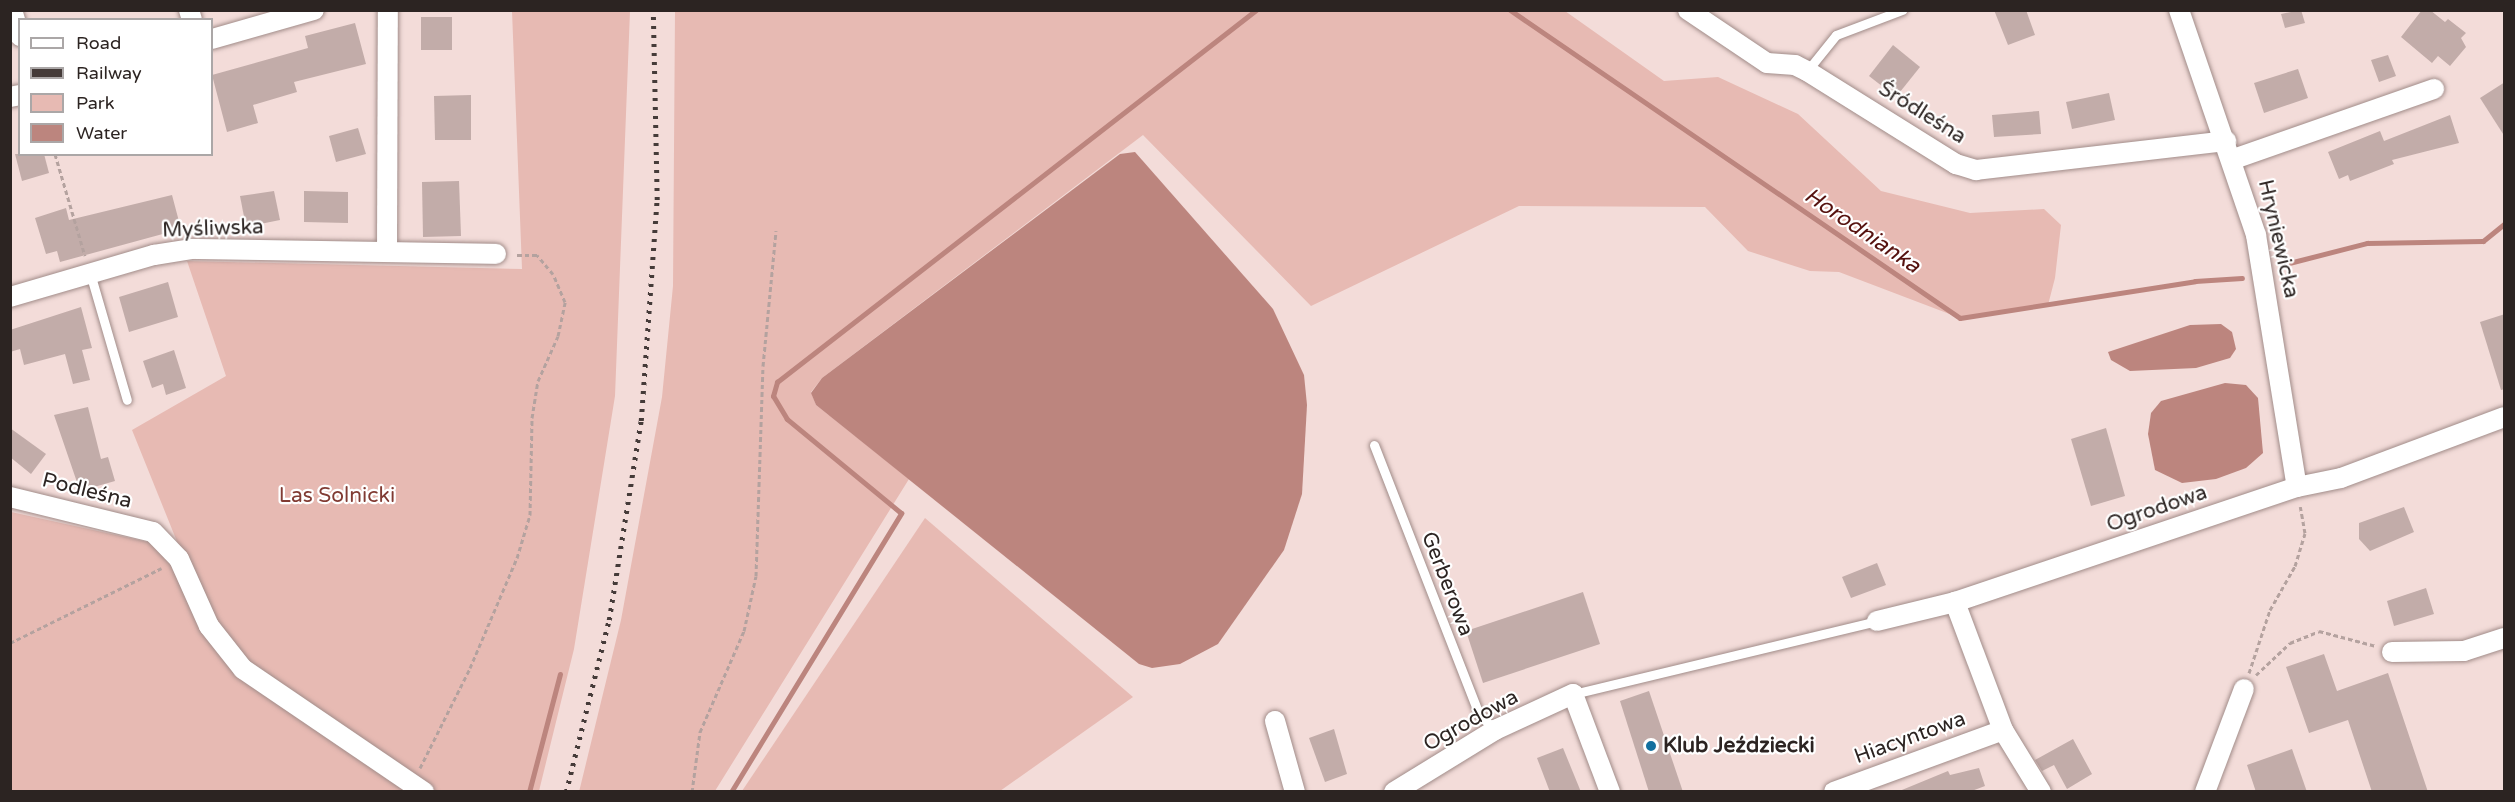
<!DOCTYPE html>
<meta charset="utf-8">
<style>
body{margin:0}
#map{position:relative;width:2515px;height:802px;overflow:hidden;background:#f3dcd9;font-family:"Varela Round",sans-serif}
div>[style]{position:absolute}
.green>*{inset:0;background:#e7bab3}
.water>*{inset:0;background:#bc857e}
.stream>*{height:5px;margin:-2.5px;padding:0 2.5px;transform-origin:2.5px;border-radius:2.5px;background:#bc857e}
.building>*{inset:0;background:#c2aca9}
.path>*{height:3px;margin-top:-1.5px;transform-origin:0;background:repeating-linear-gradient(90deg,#b4a29f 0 4.5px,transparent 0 7.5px)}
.roads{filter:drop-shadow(0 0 2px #a18c89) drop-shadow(0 0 2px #a18c89)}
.lane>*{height:9px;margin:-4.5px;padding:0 4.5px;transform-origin:4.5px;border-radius:4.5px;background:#fff}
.street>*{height:20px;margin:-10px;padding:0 10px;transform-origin:10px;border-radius:10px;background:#fff}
.rail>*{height:4.5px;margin-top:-2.25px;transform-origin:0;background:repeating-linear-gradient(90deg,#453b39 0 3px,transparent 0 9px)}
.dots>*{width:16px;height:16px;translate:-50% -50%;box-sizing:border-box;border:3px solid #fff;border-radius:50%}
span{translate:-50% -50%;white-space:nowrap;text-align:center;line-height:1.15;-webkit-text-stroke:4.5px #fff;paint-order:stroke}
.street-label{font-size:21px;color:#2c2422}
.park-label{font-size:21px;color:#813b33}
.poi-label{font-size:21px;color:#2c2422;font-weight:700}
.left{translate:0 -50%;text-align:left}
.water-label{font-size:22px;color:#56120f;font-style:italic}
.frame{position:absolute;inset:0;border:12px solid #2c2422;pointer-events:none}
.legend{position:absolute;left:18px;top:18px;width:195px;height:138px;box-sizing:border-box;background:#fff;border:2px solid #aba7a7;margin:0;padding:8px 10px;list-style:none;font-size:18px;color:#2c2422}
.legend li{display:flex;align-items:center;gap:12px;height:30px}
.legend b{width:30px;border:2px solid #aba7a7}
</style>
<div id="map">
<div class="green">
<div style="clip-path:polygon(512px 11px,630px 11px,615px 396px,574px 649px,539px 791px,11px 792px,11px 512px,180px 549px,132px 430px,226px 376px,187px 261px,522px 269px)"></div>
<div style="clip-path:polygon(675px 11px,1565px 11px,1664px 81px,1718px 77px,1798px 114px,1881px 191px,1970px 213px,2044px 209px,2061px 225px,2055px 278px,2048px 305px,1960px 318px,1839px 272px,1810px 271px,1748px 251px,1705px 207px,1519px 206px,1311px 306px,1143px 135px,822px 378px,811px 392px,816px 405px,909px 479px,715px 791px,579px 792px,621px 620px,662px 397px,673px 286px)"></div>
<div style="clip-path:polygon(925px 518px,1133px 697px,1000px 791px,742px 791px)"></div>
</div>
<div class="water">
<div style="clip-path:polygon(1135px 152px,1273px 309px,1304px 375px,1307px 405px,1302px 494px,1284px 550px,1218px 644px,1180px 664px,1152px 668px,1139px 664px,816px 405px,811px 393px,822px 378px,1120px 154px)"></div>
<div style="clip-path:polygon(2221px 324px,2232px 332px,2236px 349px,2230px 358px,2196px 368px,2130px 371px,2111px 360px,2108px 352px,2190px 325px)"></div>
<div style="clip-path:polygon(2225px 383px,2246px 385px,2258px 398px,2263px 453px,2246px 468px,2216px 479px,2182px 483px,2155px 470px,2148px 434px,2151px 413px,2161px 401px)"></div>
</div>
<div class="stream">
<div style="left:1510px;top:10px;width:545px;rotate:34.39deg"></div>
<div style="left:1960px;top:318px;width:238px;rotate:-8.9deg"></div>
<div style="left:2195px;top:281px;width:47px;rotate:-3.7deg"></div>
<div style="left:2289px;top:263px;width:81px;rotate:-14.4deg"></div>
<div style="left:2367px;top:243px;width:116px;rotate:-1deg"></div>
<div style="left:2483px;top:241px;width:27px;rotate:-39deg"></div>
<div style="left:529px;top:792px;width:122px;rotate:-75.3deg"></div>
<div style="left:731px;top:792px;width:327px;rotate:-58.6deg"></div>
<div style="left:901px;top:513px;width:148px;rotate:-140.5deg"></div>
<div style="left:787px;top:419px;width:27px;rotate:-121deg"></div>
<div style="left:773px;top:396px;width:15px;rotate:-74deg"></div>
<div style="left:777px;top:382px;width:606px;rotate:-37.83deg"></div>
</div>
<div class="building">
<div style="clip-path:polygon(1994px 10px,2026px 10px,2035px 35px,2008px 45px)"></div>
<div style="clip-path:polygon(2301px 10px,2305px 23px,2285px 28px,2281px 14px)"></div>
<div style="clip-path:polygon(2422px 10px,2430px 10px,2445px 22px,2448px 19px,2466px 33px,2461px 38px,2466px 47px,2450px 66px,2438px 56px,2432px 63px,2401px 37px)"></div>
<div style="clip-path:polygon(421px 17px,452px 17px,452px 50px,421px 50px)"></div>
<div style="clip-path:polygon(355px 23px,366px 64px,294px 82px,297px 92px,253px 105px,258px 123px,227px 132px,212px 75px,308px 48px,305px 36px)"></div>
<div style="clip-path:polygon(1893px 45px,1920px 67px,1896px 97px,1869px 76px)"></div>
<div style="clip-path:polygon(2388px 55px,2396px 76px,2379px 82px,2371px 60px)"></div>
<div style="clip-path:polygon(2298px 69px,2308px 98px,2264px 113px,2254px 83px)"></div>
<div style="clip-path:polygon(2505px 82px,2505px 137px,2480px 98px)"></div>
<div style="clip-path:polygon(2109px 93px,2115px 120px,2072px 129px,2066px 102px)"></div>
<div style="clip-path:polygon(471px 95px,471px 140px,435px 140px,434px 96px)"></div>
<div style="clip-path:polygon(2039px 111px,2041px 134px,1994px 137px,1992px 115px)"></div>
<div style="clip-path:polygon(2450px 115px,2459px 143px,2392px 160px,2394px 164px,2350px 181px,2348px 175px,2339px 179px,2328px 152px,2380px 131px,2384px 141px)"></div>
<div style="clip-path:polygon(358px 128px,366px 154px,336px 162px,329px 136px)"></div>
<div style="clip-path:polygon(15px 154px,44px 154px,49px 173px,22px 181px)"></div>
<div style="clip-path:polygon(459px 181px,461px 236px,423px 237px,422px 182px)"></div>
<div style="clip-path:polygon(274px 191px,280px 220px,246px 227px,240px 196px)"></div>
<div style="clip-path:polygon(304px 191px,348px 192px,348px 223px,304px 222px)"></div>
<div style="clip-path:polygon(172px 195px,181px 229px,60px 262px,57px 251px,46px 254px,35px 218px,66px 208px,69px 220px)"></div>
<div style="clip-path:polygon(168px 282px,178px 317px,129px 332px,119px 297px)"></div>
<div style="clip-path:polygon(81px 307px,92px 348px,82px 350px,90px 380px,73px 384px,65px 354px,24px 365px,20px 349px,10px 352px,10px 330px)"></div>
<div style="clip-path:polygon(2505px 314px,2505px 389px,2501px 390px,2480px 322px)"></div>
<div style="clip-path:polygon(174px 350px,186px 388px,166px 395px,163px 384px,152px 388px,143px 361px)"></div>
<div style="clip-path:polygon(88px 407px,101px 459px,108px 457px,115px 481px,80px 491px,54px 415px)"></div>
<div style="clip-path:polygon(10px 428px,46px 454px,31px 474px,10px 457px)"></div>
<div style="clip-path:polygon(2106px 428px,2125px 496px,2091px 506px,2071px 439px)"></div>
<div style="clip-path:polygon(2404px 507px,2414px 532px,2370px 551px,2359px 539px,2359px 523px)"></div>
<div style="clip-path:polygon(1877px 563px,1886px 585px,1851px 598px,1842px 577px)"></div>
<div style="clip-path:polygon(2426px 588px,2434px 614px,2394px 626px,2387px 601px)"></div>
<div style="clip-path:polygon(1583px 592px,1600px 644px,1483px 683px,1466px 631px)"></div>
<div style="clip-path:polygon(2324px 654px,2337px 691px,2388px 673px,2428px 792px,2372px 792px,2348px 720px,2309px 733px,2286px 667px)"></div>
<div style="clip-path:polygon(1649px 691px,1683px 792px,1649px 792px,1620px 701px)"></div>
<div style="clip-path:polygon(1334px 729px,1347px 774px,1325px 782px,1309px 738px)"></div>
<div style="clip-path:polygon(2073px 739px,2092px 774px,2067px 789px,2054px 765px,2042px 771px,2035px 760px)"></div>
<div style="clip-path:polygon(1563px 748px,1581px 792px,1550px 792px,1537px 758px)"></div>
<div style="clip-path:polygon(2292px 749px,2307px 792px,2256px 792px,2247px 765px)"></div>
<div style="clip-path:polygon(1979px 768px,1985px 786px,1969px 792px,1897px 792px,1948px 771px,1950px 775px)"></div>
</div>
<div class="path">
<div style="left:55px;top:154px;width:106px;rotate:73.6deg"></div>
<div style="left:10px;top:643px;width:169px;rotate:-26.3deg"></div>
<div style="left:2249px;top:673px;width:66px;rotate:-71.6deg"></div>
<div style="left:2270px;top:610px;width:51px;rotate:-60.4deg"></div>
<div style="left:2295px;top:566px;width:34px;rotate:-73deg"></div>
<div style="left:2305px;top:533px;width:27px;rotate:-100deg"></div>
<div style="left:2256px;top:675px;width:47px;rotate:-43.3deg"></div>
<div style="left:2290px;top:643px;width:31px;rotate:-22deg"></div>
<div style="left:2319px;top:631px;width:59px;rotate:14.7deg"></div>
<div style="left:420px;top:768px;width:112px;rotate:-63.4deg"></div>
<div style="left:470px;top:668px;width:120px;rotate:-66.9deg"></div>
<div style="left:517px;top:558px;width:45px;rotate:-73.2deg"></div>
<div style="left:530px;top:515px;width:97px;rotate:-88.8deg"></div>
<div style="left:532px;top:418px;width:37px;rotate:-81deg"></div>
<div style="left:538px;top:381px;width:49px;rotate:-66deg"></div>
<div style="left:558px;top:336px;width:35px;rotate:-78deg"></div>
<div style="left:565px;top:302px;width:30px;rotate:-113deg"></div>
<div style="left:553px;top:274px;width:25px;rotate:-130deg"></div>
<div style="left:537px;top:255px;width:23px;rotate:180deg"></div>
<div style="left:692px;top:792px;width:61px;rotate:-82.4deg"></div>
<div style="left:700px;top:732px;width:110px;rotate:-66.5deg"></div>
<div style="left:744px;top:631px;width:56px;rotate:-77.7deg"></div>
<div style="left:756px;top:576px;width:210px;rotate:-88.1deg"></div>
<div style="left:763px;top:366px;width:136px;rotate:-84.5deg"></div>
</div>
<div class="roads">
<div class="lane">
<div style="left:1807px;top:71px;width:46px;rotate:-51.1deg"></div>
<div style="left:1836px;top:35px;width:71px;rotate:-20.7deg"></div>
<div style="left:90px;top:273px;width:132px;rotate:73.8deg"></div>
<div style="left:1374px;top:445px;width:289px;rotate:68.7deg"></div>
<div style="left:1479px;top:714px;width:23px;rotate:45deg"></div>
<div style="left:1573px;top:694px;width:313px;rotate:-13.5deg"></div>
</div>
<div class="street">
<div style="left:12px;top:10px;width:27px;rotate:73deg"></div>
<div style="left:189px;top:10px;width:10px;rotate:73deg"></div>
<div style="left:1688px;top:10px;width:95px;rotate:33.9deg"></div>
<div style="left:1767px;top:63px;width:28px;rotate:4deg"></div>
<div style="left:1795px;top:65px;width:13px;rotate:27deg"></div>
<div style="left:1807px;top:71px;width:176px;rotate:32deg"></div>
<div style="left:1956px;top:164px;width:21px;rotate:17deg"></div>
<div style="left:1976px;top:170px;width:252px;rotate:-6.6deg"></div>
<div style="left:2179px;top:10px;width:238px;rotate:71.1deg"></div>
<div style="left:2256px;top:235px;width:255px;rotate:80.8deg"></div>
<div style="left:212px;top:39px;width:106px;rotate:-15.9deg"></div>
<div style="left:10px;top:97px;width:10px;rotate:-11deg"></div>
<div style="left:2234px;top:159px;width:212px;rotate:-19.3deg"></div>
<div style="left:387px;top:252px;width:242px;rotate:-89.8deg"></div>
<div style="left:10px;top:297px;width:150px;rotate:-16.3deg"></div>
<div style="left:154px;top:255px;width:39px;rotate:-9deg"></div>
<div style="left:193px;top:249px;width:303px;rotate:0.9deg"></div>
<div style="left:10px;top:497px;width:147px;rotate:13.8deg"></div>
<div style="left:153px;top:532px;width:37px;rotate:46deg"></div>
<div style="left:179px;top:559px;width:73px;rotate:65.9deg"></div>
<div style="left:209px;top:626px;width:55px;rotate:51.7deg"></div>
<div style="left:243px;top:669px;width:219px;rotate:34.2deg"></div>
<div style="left:1877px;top:621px;width:80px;rotate:-13.7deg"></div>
<div style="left:2392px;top:652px;width:72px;rotate:-0.8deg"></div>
<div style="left:2464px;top:651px;width:42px;rotate:-18deg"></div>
<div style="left:1275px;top:721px;width:74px;rotate:74.3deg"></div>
<div style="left:1394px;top:792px;width:119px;rotate:-31.5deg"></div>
<div style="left:1495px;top:730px;width:86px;rotate:-24.8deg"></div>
<div style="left:1573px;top:694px;width:105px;rotate:69.3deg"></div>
<div style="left:1834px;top:792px;width:180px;rotate:-20.1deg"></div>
<div style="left:2041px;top:792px;width:73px;rotate:-121.5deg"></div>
<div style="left:2003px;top:730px;width:137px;rotate:-110.6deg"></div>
<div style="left:1955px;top:602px;width:361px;rotate:-18.6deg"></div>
<div style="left:2297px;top:487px;width:45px;rotate:-11.6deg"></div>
<div style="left:2341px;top:478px;width:174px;rotate:-20.5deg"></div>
<div style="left:2205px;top:792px;width:110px;rotate:-69.3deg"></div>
</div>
</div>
<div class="rail">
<div style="left:566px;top:792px;width:177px;rotate:-76deg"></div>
<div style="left:609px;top:620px;width:202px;rotate:-80.9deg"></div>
<div style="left:641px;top:421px;width:222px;rotate:-85.9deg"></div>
<div style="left:657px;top:200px;width:190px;rotate:-91.2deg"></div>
</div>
<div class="dots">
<div style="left:1651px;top:746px;background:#13709f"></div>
</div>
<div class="street-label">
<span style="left:1922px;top:113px;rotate:32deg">Śródleśna</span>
<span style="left:213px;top:229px;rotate:-2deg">Myśliwska</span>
<span style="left:2278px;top:239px;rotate:77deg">Hryniewicka</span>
<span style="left:87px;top:491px;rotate:14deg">Podleśna</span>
<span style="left:2157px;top:509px;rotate:-19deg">Ogrodowa</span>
<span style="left:1447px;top:584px;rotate:69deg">Gerberowa</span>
<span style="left:1471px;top:721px;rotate:-29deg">Ogrodowa</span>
<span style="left:1910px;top:738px;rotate:-20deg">Hiacyntowa</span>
</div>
<div class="park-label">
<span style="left:337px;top:496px">Las Solnicki</span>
</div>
<div class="poi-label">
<span class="left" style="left:1663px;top:746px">Klub Jeździecki</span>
</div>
<div class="water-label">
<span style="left:1862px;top:231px;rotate:34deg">Horodnianka</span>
</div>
<div class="frame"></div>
<ul class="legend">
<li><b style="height:8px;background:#fff"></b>Road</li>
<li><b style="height:8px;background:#453b39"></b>Railway</li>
<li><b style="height:16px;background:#e7bab3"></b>Park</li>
<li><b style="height:16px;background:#bc857e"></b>Water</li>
</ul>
</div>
